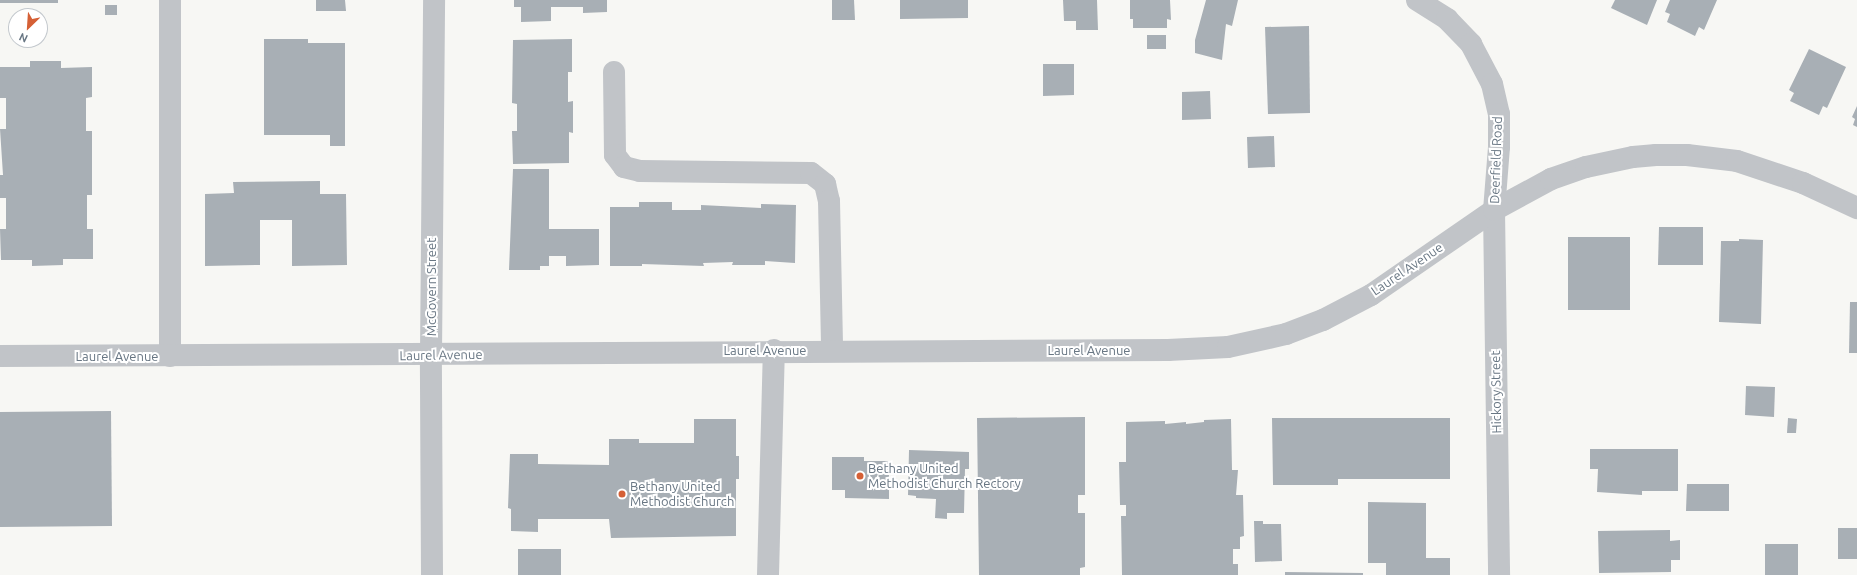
<!DOCTYPE html>
<style>
body{margin:0}
#map{position:relative;width:1857px;height:575px;overflow:hidden;background:#f7f7f4;font-family:Ubuntu,sans-serif}
div>[style]{position:absolute}
.building>*{inset:0;background:#a8afb5}
.minor>*{height:22px;margin:-11px;padding:0 11px;transform-origin:11px;border-radius:11px;background:#c1c4c8}
.dots>*{width:11px;height:11px;translate:-50% -50%;box-sizing:border-box;border:2px solid #fff;border-radius:50%}
span{translate:-50% -50%;white-space:nowrap;text-align:center;line-height:1.15;-webkit-text-stroke:4px #fff;paint-order:stroke}
.street-label{font-size:13px;color:#687683}
.poi-label{font-size:13px;color:#687683}
.left{translate:0 -50%;text-align:left}
.north{position:absolute;left:8px;top:8px;width:40px;height:40px;box-sizing:border-box;background:#fff;border:1px solid #c3c8cd;border-radius:50%;rotate:205deg;font-size:11px;font-weight:700;line-height:16px;text-align:center;color:#687683}
.north::after{content:'';display:block;margin:auto;width:14px;height:18px;background:#d56036;clip-path:polygon(50% 0,100% 100%,50% 72%,0 100%)}
</style>
<div id="map">
<div class="building">
<div style="clip-path:polygon(0 0,58px 0,58px 3px,0 3px)"></div>
<div style="clip-path:polygon(316px 0,345px 0,346px 11px,316px 11px)"></div>
<div style="clip-path:polygon(514px 0,607px 0,607px 12px,583px 13px,583px 7px,551px 7px,551px 21px,521px 22px,521px 7px,514px 7px)"></div>
<div style="clip-path:polygon(832px 0,854px 0,855px 20px,832px 20px)"></div>
<div style="clip-path:polygon(900px 0,968px 0,968px 18px,900px 19px)"></div>
<div style="clip-path:polygon(1063px 0,1097px 0,1098px 30px,1076px 30px,1076px 21px,1064px 21px)"></div>
<div style="clip-path:polygon(1130px 0,1170px 0,1171px 20px,1167px 19px,1167px 28px,1133px 28px,1133px 19px,1130px 19px)"></div>
<div style="clip-path:polygon(1206px 0,1238px 0,1232px 26px,1226px 24px,1222px 60px,1195px 53px,1195px 40px)"></div>
<div style="clip-path:polygon(1615px 0,1657px 0,1647px 25px,1611px 8px)"></div>
<div style="clip-path:polygon(1670px 0,1717px 0,1704px 30px,1699px 27px,1695px 36px,1667px 22px,1670px 14px,1665px 12px)"></div>
<div style="clip-path:polygon(105px 5px,117px 5px,117px 15px,105px 15px)"></div>
<div style="clip-path:polygon(1309px 26px,1310px 113px,1268px 114px,1265px 27px)"></div>
<div style="clip-path:polygon(1147px 35px,1166px 35px,1166px 49px,1147px 49px)"></div>
<div style="clip-path:polygon(264px 39px,308px 39px,308px 43px,345px 43px,345px 146px,330px 146px,330px 135px,264px 135px)"></div>
<div style="clip-path:polygon(572px 39px,572px 72px,568px 72px,568px 102px,573px 101px,573px 133px,569px 132px,569px 163px,513px 164px,512px 131px,517px 131px,517px 104px,512px 103px,513px 40px)"></div>
<div style="clip-path:polygon(1809px 49px,1846px 67px,1827px 108px,1823px 106px,1819px 115px,1790px 101px,1794px 93px,1789px 90px)"></div>
<div style="clip-path:polygon(30px 61px,61px 61px,61px 68px,92px 67px,92px 97px,86px 98px,86px 131px,92px 131px,92px 195px,87px 195px,87px 229px,93px 229px,93px 259px,63px 259px,63px 265px,32px 266px,32px 260px,1px 260px,0 229px,6px 229px,6px 198px,0 198px,0 175px,3px 175px,0 129px,6px 129px,6px 98px,0 98px,0 67px,30px 67px)"></div>
<div style="clip-path:polygon(1043px 64px,1074px 64px,1074px 95px,1043px 96px)"></div>
<div style="clip-path:polygon(1210px 91px,1211px 119px,1182px 120px,1182px 92px)"></div>
<div style="clip-path:polygon(1857px 106px,1857px 127px,1853px 125px,1855px 119px,1852px 117px)"></div>
<div style="clip-path:polygon(1274px 136px,1275px 167px,1248px 168px,1247px 137px)"></div>
<div style="clip-path:polygon(513px 169px,549px 169px,549px 229px,599px 229px,599px 265px,566px 266px,566px 256px,549px 256px,549px 266px,540px 266px,540px 270px,509px 270px)"></div>
<div style="clip-path:polygon(320px 181px,320px 194px,346px 194px,347px 265px,292px 266px,292px 220px,260px 220px,260px 265px,205px 266px,205px 194px,234px 193px,233px 182px)"></div>
<div style="clip-path:polygon(639px 202px,672px 202px,672px 210px,701px 210px,701px 205px,761px 208px,761px 204px,796px 205px,795px 263px,765px 261px,765px 265px,732px 265px,733px 262px,703px 263px,704px 266px,642px 264px,642px 266px,610px 266px,610px 207px,639px 207px)"></div>
<div style="clip-path:polygon(1659px 227px,1703px 227px,1703px 265px,1658px 265px)"></div>
<div style="clip-path:polygon(1568px 237px,1630px 237px,1630px 310px,1568px 310px)"></div>
<div style="clip-path:polygon(1739px 239px,1763px 240px,1761px 324px,1719px 322px,1721px 241px,1739px 241px)"></div>
<div style="clip-path:polygon(1850px 302px,1857px 302px,1857px 353px,1849px 353px)"></div>
<div style="clip-path:polygon(1746px 386px,1775px 387px,1774px 417px,1745px 415px)"></div>
<div style="clip-path:polygon(111px 411px,112px 526px,0 527px,0 412px)"></div>
<div style="clip-path:polygon(1085px 417px,1085px 495px,1078px 495px,1078px 513px,1085px 513px,1085px 567px,1080px 568px,1080px 575px,979px 575px,977px 418px)"></div>
<div style="clip-path:polygon(1272px 418px,1450px 418px,1450px 479px,1338px 479px,1338px 485px,1273px 485px)"></div>
<div style="clip-path:polygon(1788px 418px,1797px 419px,1796px 433px,1787px 433px)"></div>
<div style="clip-path:polygon(694px 419px,736px 419px,736px 456px,739px 456px,739px 479px,736px 479px,736px 536px,611px 538px,609px 519px,538px 519px,538px 532px,511px 531px,511px 509px,508px 508px,510px 454px,538px 454px,538px 464px,609px 465px,609px 439px,639px 439px,639px 443px,694px 443px)"></div>
<div style="clip-path:polygon(1231px 419px,1232px 470px,1238px 470px,1236px 495px,1243px 495px,1244px 536px,1240px 537px,1240px 549px,1233px 549px,1233px 564px,1238px 564px,1238px 575px,1122px 575px,1121px 516px,1126px 516px,1126px 505px,1120px 505px,1119px 462px,1126px 462px,1126px 422px,1165px 421px,1165px 424px,1186px 422px,1186px 424px,1204px 422px,1204px 420px)"></div>
<div style="clip-path:polygon(1590px 449px,1678px 449px,1678px 491px,1642px 491px,1642px 495px,1597px 492px,1598px 469px,1590px 469px)"></div>
<div style="clip-path:polygon(909px 450px,969px 452px,969px 469px,965px 469px,964px 513px,947px 513px,947px 519px,935px 518px,936px 499px,916px 498px,916px 496px,908px 495px)"></div>
<div style="clip-path:polygon(832px 457px,864px 457px,864px 461px,889px 461px,889px 499px,845px 498px,845px 490px,832px 490px)"></div>
<div style="clip-path:polygon(1687px 484px,1729px 484px,1729px 511px,1686px 511px)"></div>
<div style="clip-path:polygon(1368px 502px,1426px 503px,1426px 558px,1450px 558px,1450px 575px,1386px 575px,1386px 563px,1368px 563px)"></div>
<div style="clip-path:polygon(1254px 521px,1263px 521px,1263px 524px,1281px 524px,1282px 561px,1255px 562px)"></div>
<div style="clip-path:polygon(1838px 528px,1857px 528px,1857px 559px,1838px 559px)"></div>
<div style="clip-path:polygon(1670px 530px,1670px 541px,1680px 540px,1680px 560px,1671px 560px,1671px 572px,1599px 573px,1598px 531px)"></div>
<div style="clip-path:polygon(1765px 544px,1798px 544px,1798px 575px,1765px 575px)"></div>
<div style="clip-path:polygon(518px 549px,561px 549px,561px 575px,518px 575px)"></div>
<div style="clip-path:polygon(1285px 572px,1363px 573px,1363px 575px,1285px 575px)"></div>
</div>
<div class="minor">
<div style="left:170px;top:0;width:356px;rotate:90deg"></div>
<div style="left:1417px;top:0;width:36px;rotate:32deg"></div>
<div style="left:1447px;top:19px;width:35px;rotate:46deg"></div>
<div style="left:1471px;top:44px;width:45px;rotate:62.3deg"></div>
<div style="left:1492px;top:84px;width:31px;rotate:77deg"></div>
<div style="left:1499px;top:114px;width:33px;rotate:90deg"></div>
<div style="left:1499px;top:147px;width:63px;rotate:94.5deg"></div>
<div style="left:1494px;top:210px;width:365px;rotate:89.2deg"></div>
<div style="left:614px;top:72px;width:83px;rotate:89.3deg"></div>
<div style="left:615px;top:155px;width:15px;rotate:53deg"></div>
<div style="left:624px;top:167px;width:16px;rotate:14deg"></div>
<div style="left:640px;top:171px;width:171px;rotate:0.7deg"></div>
<div style="left:811px;top:173px;width:18px;rotate:38deg"></div>
<div style="left:825px;top:184px;width:17px;rotate:77deg"></div>
<div style="left:829px;top:201px;width:149px;rotate:88.8deg"></div>
<div style="left:0;top:356px;width:1168px;rotate:-0.29deg"></div>
<div style="left:1168px;top:350px;width:60px;rotate:-2.9deg"></div>
<div style="left:1228px;top:347px;width:59px;rotate:-12.6deg"></div>
<div style="left:1286px;top:334px;width:40px;rotate:-21deg"></div>
<div style="left:1323px;top:320px;width:54px;rotate:-27.5deg"></div>
<div style="left:1371px;top:295px;width:150px;rotate:-34.6deg"></div>
<div style="left:1494px;top:210px;width:65px;rotate:-28.5deg"></div>
<div style="left:1551px;top:179px;width:37px;rotate:-19deg"></div>
<div style="left:1586px;top:167px;width:48px;rotate:-12deg"></div>
<div style="left:1633px;top:157px;width:23px;rotate:-5deg"></div>
<div style="left:1656px;top:155px;width:31px"></div>
<div style="left:1687px;top:155px;width:50px;rotate:6.8deg"></div>
<div style="left:1737px;top:161px;width:70px;rotate:18.4deg"></div>
<div style="left:1803px;top:183px;width:60px;rotate:24.8deg"></div>
<div style="left:432px;top:575px;width:220px;rotate:-90.3deg"></div>
<div style="left:431px;top:355px;width:355px;rotate:-89.5deg"></div>
<div style="left:768px;top:575px;width:225px;rotate:-88.5deg"></div>
</div>
<div class="dots">
<div style="left:860px;top:476px;background:#d56036"></div>
<div style="left:622px;top:494px;background:#d56036"></div>
</div>
<div class="street-label">
<span style="left:1496px;top:160px;rotate:-88deg">Deerfield Road</span>
<span style="left:1407px;top:269px;rotate:-34deg">Laurel Avenue</span>
<span style="left:431px;top:287px;rotate:-90deg">McGovern Street</span>
<span style="left:765px;top:350px">Laurel Avenue</span>
<span style="left:1089px;top:350px">Laurel Avenue</span>
<span style="left:441px;top:355px;rotate:-1deg">Laurel Avenue</span>
<span style="left:117px;top:356px">Laurel Avenue</span>
<span style="left:1496px;top:392px;rotate:-91deg">Hickory Street</span>
</div>
<div class="poi-label">
<span class="left" style="left:868px;top:476px">Bethany United<br>Methodist Church Rectory</span>
<span class="left" style="left:630px;top:494px">Bethany United<br>Methodist Church</span>
</div>
<div class="north">N</div>
</div>
